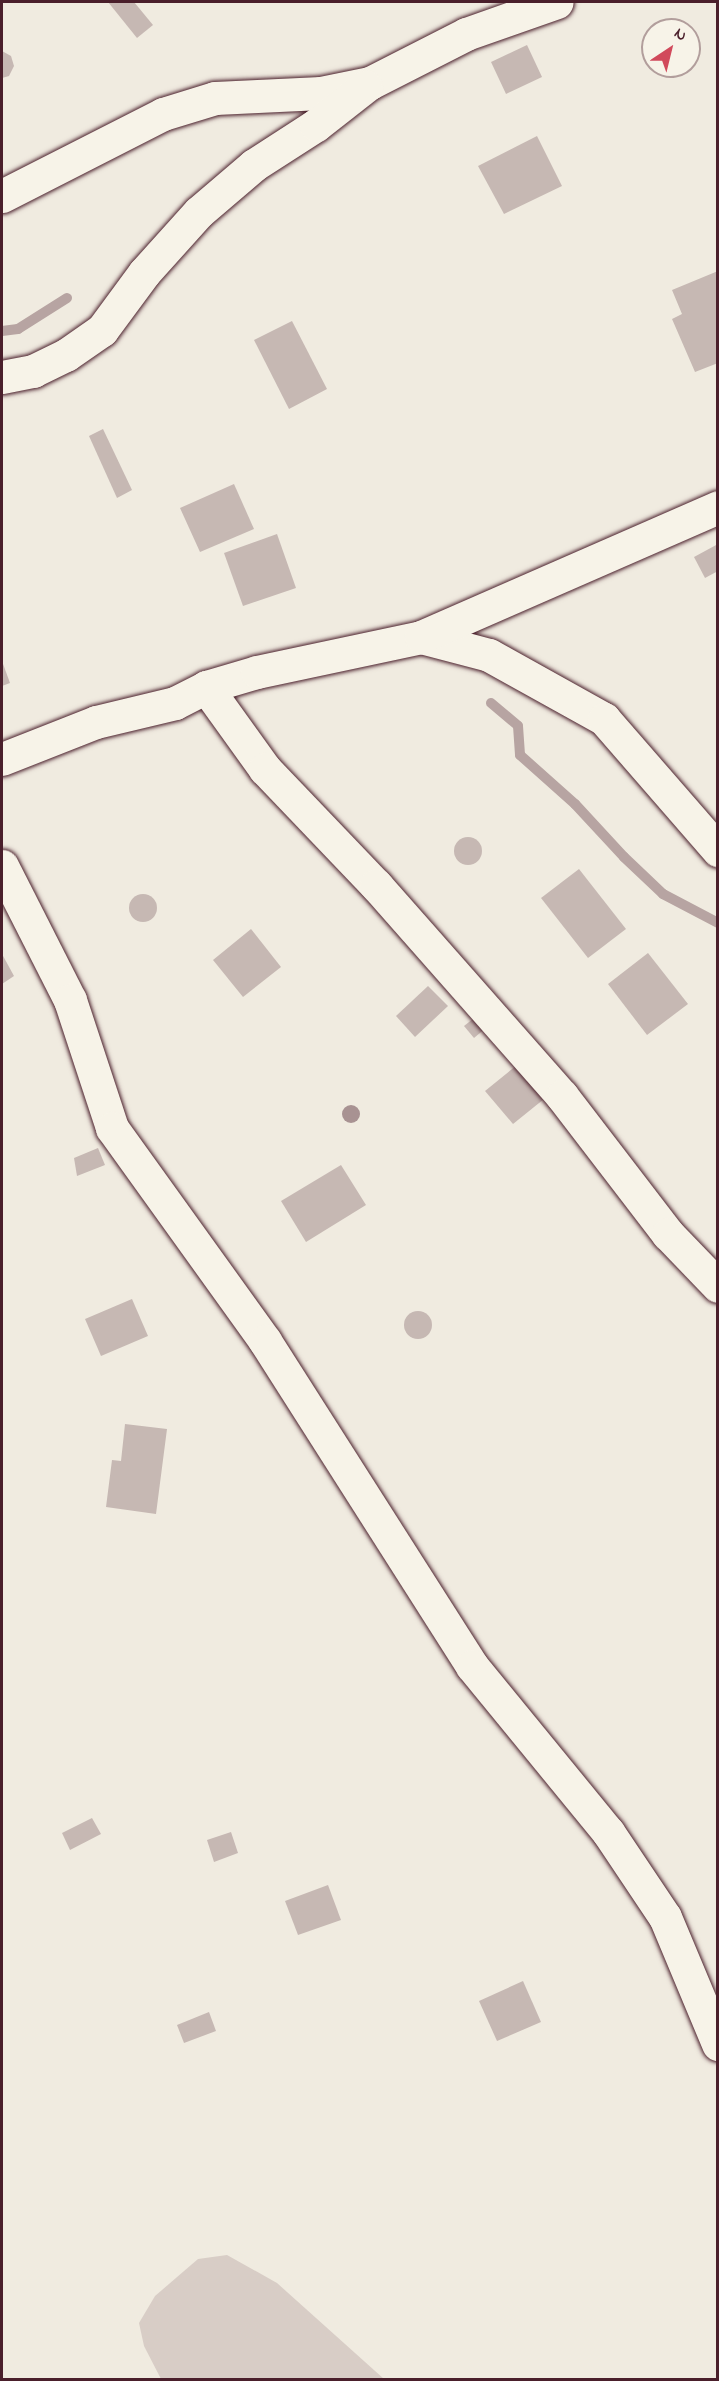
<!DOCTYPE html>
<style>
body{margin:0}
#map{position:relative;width:719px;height:2381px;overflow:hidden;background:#f0ebe0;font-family:"Indie Flower",sans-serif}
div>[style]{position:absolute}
.green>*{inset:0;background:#d8cdc6}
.stream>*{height:10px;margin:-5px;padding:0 5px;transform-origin:5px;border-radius:5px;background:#b7a4a2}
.building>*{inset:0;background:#c6b8b3}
.round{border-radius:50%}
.roads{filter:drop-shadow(0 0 2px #4a1f2b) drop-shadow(0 0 2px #4a1f2b)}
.minor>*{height:33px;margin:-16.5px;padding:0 16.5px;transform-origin:16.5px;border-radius:16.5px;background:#f7f3e8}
.trees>*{width:18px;height:18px;margin:-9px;border-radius:50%;background:#a89292}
span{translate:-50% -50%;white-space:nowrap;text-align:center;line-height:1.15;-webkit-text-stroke:5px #f7f3e8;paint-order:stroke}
.frame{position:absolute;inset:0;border:3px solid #4a1f2b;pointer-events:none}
.north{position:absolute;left:641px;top:18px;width:60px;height:60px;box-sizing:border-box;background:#f7f3e8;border:2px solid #b29e9c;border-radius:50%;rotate:35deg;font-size:16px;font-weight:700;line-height:24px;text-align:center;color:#4a1f2b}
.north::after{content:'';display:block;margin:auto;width:21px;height:27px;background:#d1495b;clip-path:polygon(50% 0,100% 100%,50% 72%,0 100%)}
</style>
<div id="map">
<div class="green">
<div style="clip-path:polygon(227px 2255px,277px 2283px,384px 2379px,161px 2379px,144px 2346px,139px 2323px,155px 2296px,198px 2259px)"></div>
</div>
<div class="stream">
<div style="left:2px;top:331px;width:16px;rotate:-7deg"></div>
<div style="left:18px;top:329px;width:58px;rotate:-32.3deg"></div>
<div style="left:491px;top:703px;width:35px;rotate:40deg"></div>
<div style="left:518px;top:726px;width:29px;rotate:86deg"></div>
<div style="left:520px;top:755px;width:74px;rotate:41.7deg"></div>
<div style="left:575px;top:804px;width:72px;rotate:47.2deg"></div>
<div style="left:624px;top:857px;width:54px;rotate:43.5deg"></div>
<div style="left:663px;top:894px;width:62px;rotate:27.8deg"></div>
</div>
<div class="building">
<div style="clip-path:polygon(108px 2px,134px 2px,153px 25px,137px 38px)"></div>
<div style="clip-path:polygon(527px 45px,542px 77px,506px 94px,491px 62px)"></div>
<div style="clip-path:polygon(2px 51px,11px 56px,14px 66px,9px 76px,2px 78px)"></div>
<div style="clip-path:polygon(537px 136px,562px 186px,504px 214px,478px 166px)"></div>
<div style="clip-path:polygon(718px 271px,718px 363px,695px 372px,672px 319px,682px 314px,672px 290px)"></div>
<div style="clip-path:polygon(292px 321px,327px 389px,289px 409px,254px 340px)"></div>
<div style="clip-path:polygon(103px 429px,132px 490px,117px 498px,89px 436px)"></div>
<div style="clip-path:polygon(234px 484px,254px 529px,200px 552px,180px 508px)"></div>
<div style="clip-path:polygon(277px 534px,296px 588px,243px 606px,224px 553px)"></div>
<div style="clip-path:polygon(718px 544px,718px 571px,705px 578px,694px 557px)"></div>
<div style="clip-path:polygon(2px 661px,10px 683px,2px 686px)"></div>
<div class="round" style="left:454px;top:837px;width:28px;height:28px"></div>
<div style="clip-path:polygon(579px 869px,626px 929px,588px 958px,541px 898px)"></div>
<div class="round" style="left:129px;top:894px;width:28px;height:28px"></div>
<div style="clip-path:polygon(251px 929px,281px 967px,243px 997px,213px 960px)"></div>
<div style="clip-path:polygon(648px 953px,688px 1004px,647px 1035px,608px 984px)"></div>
<div style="clip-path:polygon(2px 954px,14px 976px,2px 984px)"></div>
<div style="clip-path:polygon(428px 986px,448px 1006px,415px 1037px,396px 1016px)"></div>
<div style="clip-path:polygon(478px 1015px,487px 1027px,474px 1038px,464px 1026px)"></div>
<div style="clip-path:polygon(517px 1065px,544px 1099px,513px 1124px,485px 1091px)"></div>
<div style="clip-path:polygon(98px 1148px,105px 1165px,77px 1176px,74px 1158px)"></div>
<div style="clip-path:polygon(341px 1165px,366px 1205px,306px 1242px,281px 1201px)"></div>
<div style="clip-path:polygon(132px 1299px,148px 1336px,101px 1356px,85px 1319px)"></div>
<div class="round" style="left:404px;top:1311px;width:28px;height:28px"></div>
<div style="clip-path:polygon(125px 1424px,167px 1429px,156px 1514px,106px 1507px,112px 1460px,121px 1461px)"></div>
<div style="clip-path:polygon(92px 1818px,101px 1834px,70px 1850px,62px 1833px)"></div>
<div style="clip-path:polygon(231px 1832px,238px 1853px,214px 1862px,207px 1840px)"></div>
<div style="clip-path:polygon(328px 1885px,341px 1920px,298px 1935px,285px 1901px)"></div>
<div style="clip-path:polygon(523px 1981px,541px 2022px,497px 2041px,479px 2001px)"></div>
<div style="clip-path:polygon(209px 2012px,216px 2031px,184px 2043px,177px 2025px)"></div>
</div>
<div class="roads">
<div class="minor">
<div style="left:2px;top:196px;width:181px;rotate:-27deg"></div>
<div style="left:163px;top:114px;width:54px;rotate:-17.1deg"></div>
<div style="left:215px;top:98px;width:106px;rotate:-2.7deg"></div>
<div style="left:321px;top:93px;width:50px;rotate:-11.5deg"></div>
<div style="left:370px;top:83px;width:108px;rotate:-27deg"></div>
<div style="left:466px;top:34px;width:96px;rotate:-19.4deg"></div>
<div style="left:2px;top:377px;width:32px;rotate:-11deg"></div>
<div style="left:33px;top:371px;width:37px;rotate:-26deg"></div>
<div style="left:66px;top:355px;width:44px;rotate:-34.8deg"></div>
<div style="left:102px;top:330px;width:71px;rotate:-53.6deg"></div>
<div style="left:144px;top:273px;width:82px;rotate:-48deg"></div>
<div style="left:199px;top:212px;width:72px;rotate:-40.5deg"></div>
<div style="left:254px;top:165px;width:74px;rotate:-32.8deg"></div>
<div style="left:316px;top:125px;width:63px;rotate:-38deg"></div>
<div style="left:421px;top:637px;width:70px;rotate:14.8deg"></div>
<div style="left:489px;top:655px;width:132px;rotate:29.1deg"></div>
<div style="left:604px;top:719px;width:174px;rotate:49deg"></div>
<div style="left:206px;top:687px;width:101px;rotate:54.3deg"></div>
<div style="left:265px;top:769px;width:161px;rotate:46.3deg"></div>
<div style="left:376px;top:885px;width:281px;rotate:48.6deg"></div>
<div style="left:562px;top:1096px;width:174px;rotate:52.5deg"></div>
<div style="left:668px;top:1234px;width:72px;rotate:46.1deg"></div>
<div style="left:2px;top:759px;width:101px;rotate:-21.5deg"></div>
<div style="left:96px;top:722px;width:81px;rotate:-13.5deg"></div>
<div style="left:175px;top:703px;width:35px;rotate:-27deg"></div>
<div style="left:206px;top:687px;width:53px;rotate:-16.4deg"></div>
<div style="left:257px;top:672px;width:168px;rotate:-12deg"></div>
<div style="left:421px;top:637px;width:324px;rotate:-23.6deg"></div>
<div style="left:2px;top:866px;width:150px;rotate:63.1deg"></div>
<div style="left:70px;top:1000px;width:135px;rotate:71.8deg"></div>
<div style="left:112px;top:1128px;width:262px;rotate:54.3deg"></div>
<div style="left:265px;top:1341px;width:385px;rotate:57.5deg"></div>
<div style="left:472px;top:1666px;width:215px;rotate:50.7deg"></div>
<div style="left:608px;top:1832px;width:102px;rotate:56.2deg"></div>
<div style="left:665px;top:1917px;width:138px;rotate:67.3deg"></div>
</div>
</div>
<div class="trees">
<div style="left:351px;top:1114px"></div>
</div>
<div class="frame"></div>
<div class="north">N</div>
</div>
